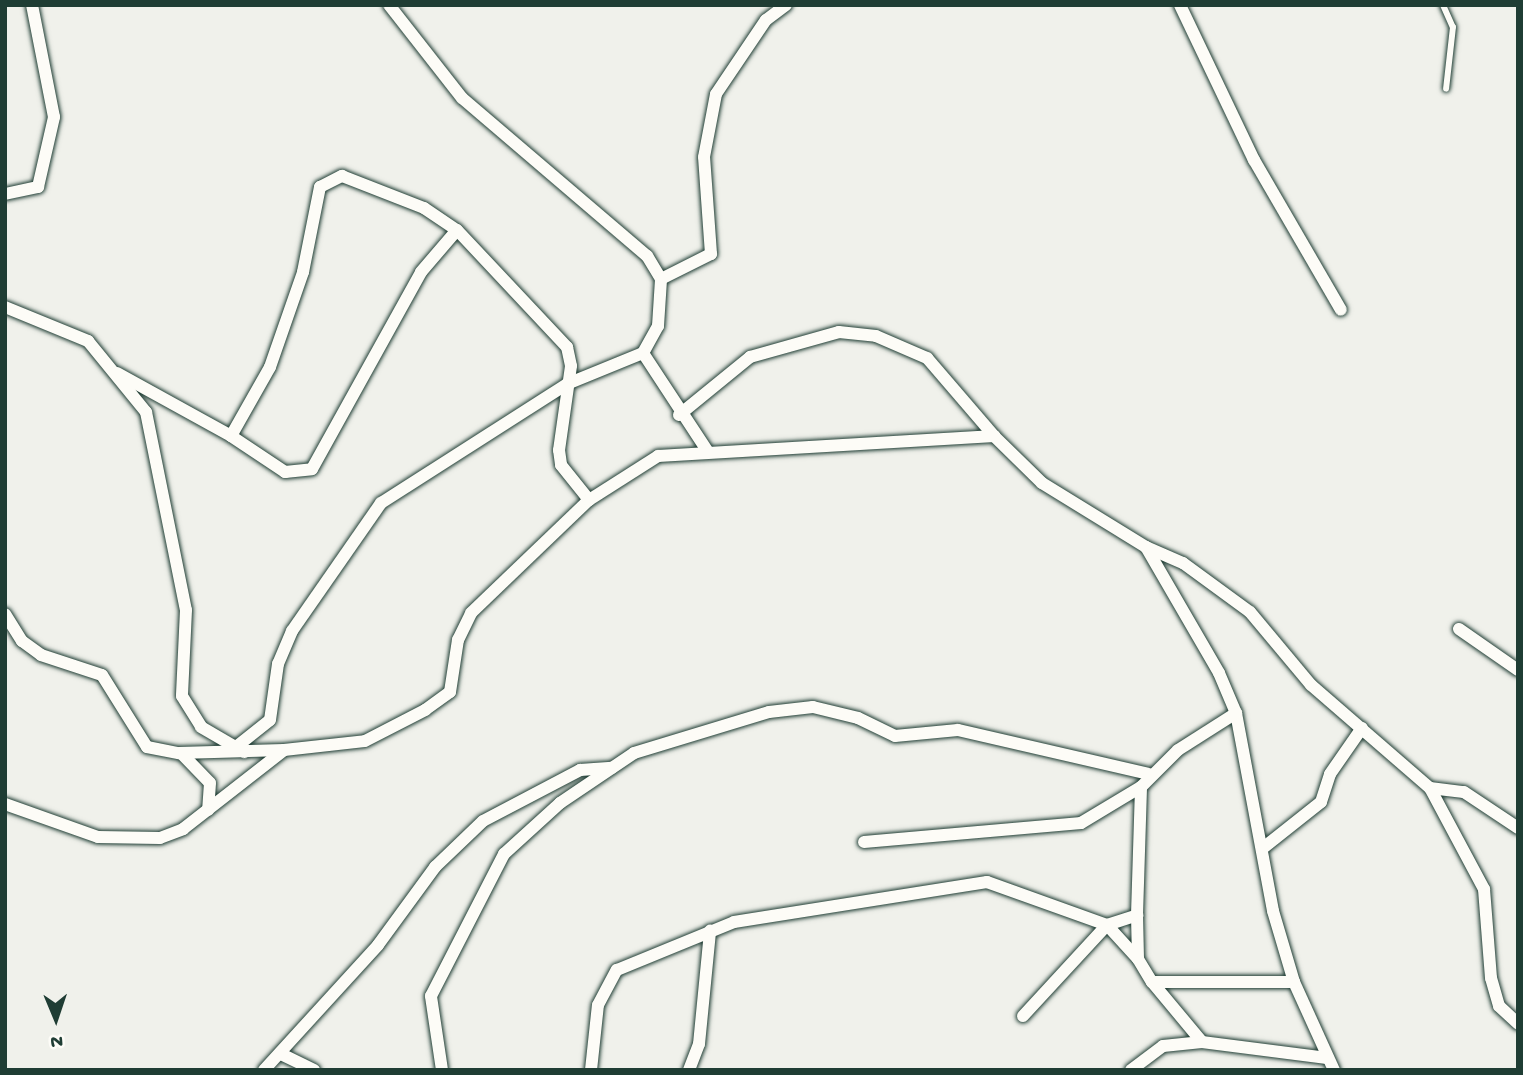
<!DOCTYPE html>
<style>
body{margin:0}
#map{position:relative;width:1523px;height:1075px;overflow:hidden;background:#f0f1eb;font-family:"Gochi Hand",sans-serif}
div>[style]{position:absolute}
.roads{filter:drop-shadow(0 0 2px #1f3d34) drop-shadow(0 0 2px #1f3d34)}
.lane>*{height:6px;margin:-3px;padding:0 3px;transform-origin:3px;border-radius:3px;background:#fdfcf7}
.street>*{height:12px;margin:-6px;padding:0 6px;transform-origin:6px;border-radius:6px;background:#fdfcf7}
span{translate:-50% -50%;white-space:nowrap;text-align:center;line-height:1.15;-webkit-text-stroke:6px #fdfcf7;paint-order:stroke}
.frame{position:absolute;inset:0;border:7px solid #1f3d34;pointer-events:none}
.north{position:absolute;left:21px;top:984px;width:70px;height:70px;-webkit-text-stroke:5px #fdfcf7;paint-order:stroke;rotate:178deg;font-size:19px;font-weight:700;line-height:28px;text-align:center;color:#1f3d34}
.north::after{content:'';display:block;margin:auto;width:24px;height:32px;background:#1f3d34;clip-path:polygon(50% 0,100% 100%,50% 72%,0 100%)}
</style>
<div id="map">
<div class="roads">
<div class="lane">
<div style="left:1443px;top:5px;width:24px;rotate:66deg"></div>
<div style="left:1453px;top:27px;width:62px;rotate:96.4deg"></div>
</div>
<div class="street">
<div style="left:1180px;top:5px;width:172px;rotate:64.5deg"></div>
<div style="left:1254px;top:160px;width:173px;rotate:59.9deg"></div>
<div style="left:5px;top:194px;width:34px;rotate:-12deg"></div>
<div style="left:38px;top:187px;width:72px;rotate:-77.1deg"></div>
<div style="left:54px;top:117px;width:114px;rotate:-101.1deg"></div>
<div style="left:661px;top:279px;width:56px;rotate:-26.6deg"></div>
<div style="left:711px;top:254px;width:97px;rotate:-94.1deg"></div>
<div style="left:704px;top:157px;width:64px;rotate:-79.2deg"></div>
<div style="left:716px;top:94px;width:89px;rotate:-56deg"></div>
<div style="left:766px;top:20px;width:25px;rotate:-37deg"></div>
<div style="left:5px;top:307px;width:90px;rotate:22.3deg"></div>
<div style="left:88px;top:341px;width:92px;rotate:50.8deg"></div>
<div style="left:146px;top:412px;width:202px;rotate:78.6deg"></div>
<div style="left:186px;top:610px;width:86px;rotate:92.7deg"></div>
<div style="left:182px;top:696px;width:36px;rotate:58deg"></div>
<div style="left:201px;top:727px;width:50px;rotate:30.2deg"></div>
<div style="left:643px;top:353px;width:118px;rotate:56.7deg"></div>
<div style="left:117px;top:373px;width:130px;rotate:28.9deg"></div>
<div style="left:231px;top:436px;width:79px;rotate:-60.5deg"></div>
<div style="left:270px;top:367px;width:101px;rotate:-70.8deg"></div>
<div style="left:303px;top:272px;width:87px;rotate:-78.7deg"></div>
<div style="left:320px;top:187px;width:25px;rotate:-27deg"></div>
<div style="left:342px;top:176px;width:88px;rotate:21.3deg"></div>
<div style="left:424px;top:208px;width:40px;rotate:34deg"></div>
<div style="left:457px;top:230px;width:161px;rotate:46.8deg"></div>
<div style="left:567px;top:347px;width:19px;rotate:78deg"></div>
<div style="left:571px;top:366px;width:85px;rotate:98.1deg"></div>
<div style="left:559px;top:450px;width:15px;rotate:82deg"></div>
<div style="left:561px;top:465px;width:45px;rotate:51.3deg"></div>
<div style="left:679px;top:415px;width:92px;rotate:-39.2deg"></div>
<div style="left:750px;top:357px;width:92px;rotate:-15.7deg"></div>
<div style="left:839px;top:332px;width:37px;rotate:6deg"></div>
<div style="left:876px;top:336px;width:56px;rotate:23.3deg"></div>
<div style="left:927px;top:358px;width:103px;rotate:49.3deg"></div>
<div style="left:231px;top:436px;width:65px;rotate:33.7deg"></div>
<div style="left:285px;top:472px;width:27px;rotate:-6deg"></div>
<div style="left:312px;top:469px;width:225px;rotate:-61deg"></div>
<div style="left:421px;top:272px;width:55px;rotate:-49.4deg"></div>
<div style="left:1146px;top:547px;width:40px;rotate:23.4deg"></div>
<div style="left:1183px;top:563px;width:83px;rotate:36.2deg"></div>
<div style="left:1250px;top:612px;width:95px;rotate:50.1deg"></div>
<div style="left:1311px;top:685px;width:157px;rotate:40.9deg"></div>
<div style="left:1430px;top:788px;width:115px;rotate:61.9deg"></div>
<div style="left:1484px;top:889px;width:89px;rotate:85.5deg"></div>
<div style="left:1491px;top:978px;width:29px;rotate:74deg"></div>
<div style="left:1499px;top:1006px;width:26px;rotate:43deg"></div>
<div style="left:5px;top:614px;width:32px;rotate:58deg"></div>
<div style="left:22px;top:641px;width:24px;rotate:36deg"></div>
<div style="left:41px;top:655px;width:64px;rotate:18.2deg"></div>
<div style="left:102px;top:675px;width:85px;rotate:58deg"></div>
<div style="left:147px;top:747px;width:33px;rotate:11deg"></div>
<div style="left:179px;top:753px;width:105px;rotate:-1.6deg"></div>
<div style="left:1459px;top:629px;width:72px;rotate:34.8deg"></div>
<div style="left:236px;top:747px;width:43px;rotate:-38.5deg"></div>
<div style="left:270px;top:720px;width:57px;rotate:-81.9deg"></div>
<div style="left:278px;top:664px;width:36px;rotate:-67deg"></div>
<div style="left:292px;top:631px;width:156px;rotate:-55.2deg"></div>
<div style="left:381px;top:503px;width:221px;rotate:-32.6deg"></div>
<div style="left:567px;top:384px;width:82px;rotate:-22.2deg"></div>
<div style="left:643px;top:353px;width:31px;rotate:-61deg"></div>
<div style="left:658px;top:326px;width:47px;rotate:-86.3deg"></div>
<div style="left:661px;top:279px;width:27px;rotate:-121deg"></div>
<div style="left:647px;top:256px;width:243px;rotate:-139.5deg"></div>
<div style="left:462px;top:98px;width:118px;rotate:-128.1deg"></div>
<div style="left:182px;top:754px;width:40px;rotate:46deg"></div>
<div style="left:210px;top:783px;width:27px;rotate:94deg"></div>
<div style="left:1430px;top:788px;width:34px;rotate:7deg"></div>
<div style="left:1464px;top:792px;width:65px;rotate:33.7deg"></div>
<div style="left:5px;top:804px;width:99px;rotate:19.5deg"></div>
<div style="left:98px;top:837px;width:62px;rotate:0.9deg"></div>
<div style="left:160px;top:838px;width:25px;rotate:-21deg"></div>
<div style="left:183px;top:829px;width:128px;rotate:-38deg"></div>
<div style="left:284px;top:750px;width:81px;rotate:-6.3deg"></div>
<div style="left:365px;top:741px;width:68px;rotate:-27.3deg"></div>
<div style="left:425px;top:710px;width:31px;rotate:-36deg"></div>
<div style="left:450px;top:692px;width:53px;rotate:-81.3deg"></div>
<div style="left:458px;top:640px;width:30px;rotate:-64deg"></div>
<div style="left:471px;top:613px;width:163px;rotate:-43.8deg"></div>
<div style="left:589px;top:500px;width:82px;rotate:-32.5deg"></div>
<div style="left:658px;top:456px;width:337px;rotate:-3.4deg"></div>
<div style="left:994px;top:436px;width:67px;rotate:44.4deg"></div>
<div style="left:1042px;top:483px;width:122px;rotate:31.6deg"></div>
<div style="left:1146px;top:547px;width:146px;rotate:59.9deg"></div>
<div style="left:1219px;top:673px;width:43px;rotate:67deg"></div>
<div style="left:1236px;top:713px;width:201px;rotate:79.4deg"></div>
<div style="left:1273px;top:911px;width:74px;rotate:73.5deg"></div>
<div style="left:1294px;top:982px;width:97px;rotate:65.6deg"></div>
<div style="left:864px;top:842px;width:218px;rotate:-5deg"></div>
<div style="left:1081px;top:823px;width:70px;rotate:-31deg"></div>
<div style="left:1263px;top:848px;width:74px;rotate:-38.4deg"></div>
<div style="left:1321px;top:802px;width:29px;rotate:-72deg"></div>
<div style="left:1330px;top:774px;width:56px;rotate:-55.2deg"></div>
<div style="left:1137px;top:915px;width:44px;rotate:88.7deg"></div>
<div style="left:1138px;top:959px;width:27px;rotate:59deg"></div>
<div style="left:1152px;top:982px;width:142px"></div>
<div style="left:1152px;top:982px;width:78px;rotate:50.2deg"></div>
<div style="left:1202px;top:1042px;width:126px;rotate:7.3deg"></div>
<div style="left:1023px;top:1016px;width:124px;rotate:-47.3deg"></div>
<div style="left:1107px;top:925px;width:46px;rotate:47.6deg"></div>
<div style="left:281px;top:1054px;width:37px;rotate:26deg"></div>
<div style="left:264px;top:1070px;width:169px;rotate:-47.6deg"></div>
<div style="left:378px;top:945px;width:97px;rotate:-53.8deg"></div>
<div style="left:435px;top:867px;width:66px;rotate:-43.8deg"></div>
<div style="left:483px;top:821px;width:110px;rotate:-27.7deg"></div>
<div style="left:580px;top:770px;width:32px;rotate:-4deg"></div>
<div style="left:442px;top:1070px;width:75px;rotate:-98.5deg"></div>
<div style="left:431px;top:996px;width:160px;rotate:-62.8deg"></div>
<div style="left:504px;top:854px;width:76px;rotate:-42.3deg"></div>
<div style="left:560px;top:803px;width:89px;rotate:-34deg"></div>
<div style="left:634px;top:753px;width:141px;rotate:-16.9deg"></div>
<div style="left:769px;top:712px;width:44px;rotate:-6.5deg"></div>
<div style="left:813px;top:707px;width:46px;rotate:13.7deg"></div>
<div style="left:858px;top:718px;width:41px;rotate:25.9deg"></div>
<div style="left:895px;top:736px;width:63px;rotate:-5.4deg"></div>
<div style="left:958px;top:730px;width:195px;rotate:13deg"></div>
<div style="left:591px;top:1070px;width:65px;rotate:-83.9deg"></div>
<div style="left:598px;top:1005px;width:40px;rotate:-62deg"></div>
<div style="left:617px;top:970px;width:126px;rotate:-22.3deg"></div>
<div style="left:734px;top:922px;width:256px;rotate:-9deg"></div>
<div style="left:987px;top:882px;width:127px;rotate:19.7deg"></div>
<div style="left:1107px;top:925px;width:32px;rotate:-18deg"></div>
<div style="left:1137px;top:915px;width:128px;rotate:-88.2deg"></div>
<div style="left:1141px;top:787px;width:52px;rotate:-45deg"></div>
<div style="left:1178px;top:750px;width:69px;rotate:-32.5deg"></div>
<div style="left:689px;top:1070px;width:28px;rotate:-69deg"></div>
<div style="left:699px;top:1044px;width:114px;rotate:-84.4deg"></div>
<div style="left:1131px;top:1070px;width:40px;rotate:-37deg"></div>
<div style="left:1163px;top:1046px;width:39px;rotate:-6deg"></div>
</div>
</div>
<div class="frame"></div>
<div class="north">N</div>
</div>
